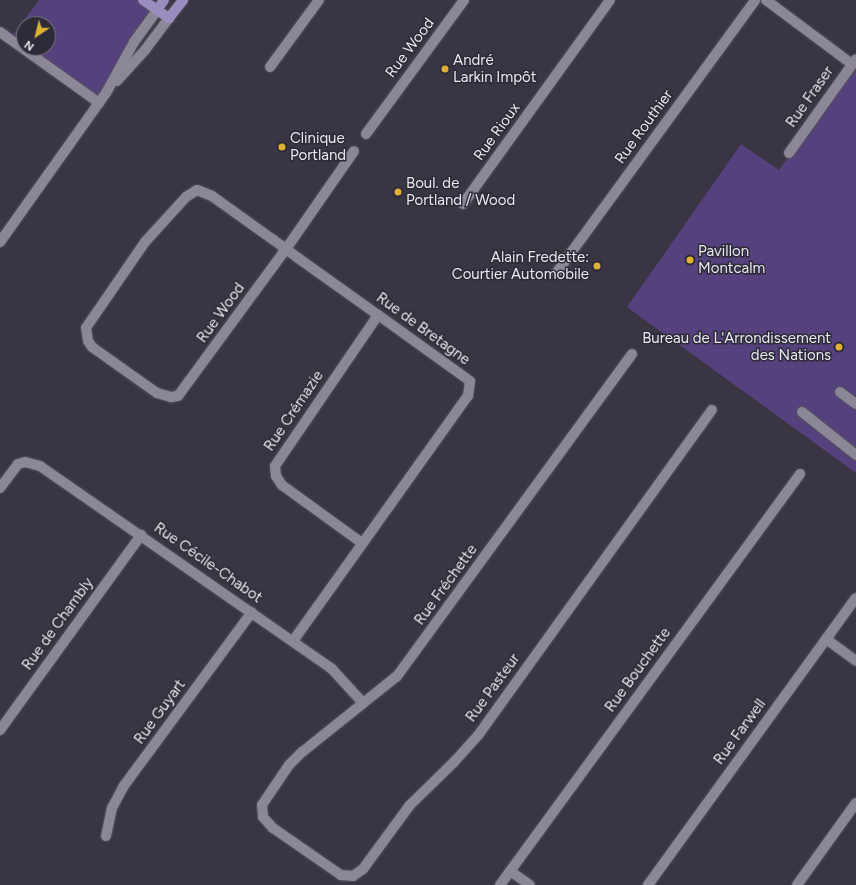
<!DOCTYPE html>
<meta charset="utf-8">
<style>
body{margin:0}
#map{position:relative;width:856px;height:885px;overflow:hidden;background:#393542;font-family:Figtree,sans-serif}
div>[style]{position:absolute}
.green>*{inset:0;background:#55417d}
.roads{filter:drop-shadow(0 0 1px #54525c) drop-shadow(0 0 1px #54525c)}
.minor>*{height:10px;margin:-5px;padding:0 5px;transform-origin:5px;border-radius:5px;background:#8b8797}
.major>*{height:10px;margin:-5px;padding:0 5px;transform-origin:5px;border-radius:5px;background:#9b8cbf}
.dots>*{width:11px;height:11px;translate:-50% -50%;box-sizing:border-box;border:2px solid #2e2b38;border-radius:50%}
span{translate:-50% -50%;white-space:nowrap;text-align:center;line-height:1.15;-webkit-text-stroke:3px #2e2b38;paint-order:stroke}
.street-label{font-size:15px;color:#e9e7ef}
.poi-label{font-size:15px;color:#e9e7ef}
.left{translate:0 -50%;text-align:left}
.right{translate:-100% -50%;text-align:right}
.north{position:absolute;left:16px;top:16px;width:40px;height:40px;box-sizing:border-box;background:#2e2b38;border:1px solid #797681;border-radius:50%;rotate:215deg;font-size:11px;font-weight:700;line-height:16px;text-align:center;color:#e9e7ef}
.north::after{content:'';display:block;margin:auto;width:14px;height:18px;background:#deb133;clip-path:polygon(50% 0,100% 100%,50% 72%,0 100%)}
</style>
<div id="map">
<div class="green">
<div style="clip-path:polygon(evenodd,39px 0,143px 0,157px 10px,99px 103px,10px 39px,39px 0,24px 24px,48px 24px,48px 48px,24px 48px,24px 24px)"></div>
<div style="clip-path:polygon(856px 61px,856px 473px,627px 307px,741px 144px,779px 170px)"></div>
</div>
<div class="roads">
<div class="minor">
<div style="left:766px;top:0;width:107px;rotate:36.7deg"></div>
<div style="left:0;top:32px;width:122px;rotate:35.6deg"></div>
<div style="left:270px;top:67px;width:83px;rotate:-53.8deg"></div>
<div style="left:117px;top:81px;width:42px;rotate:-47.9deg"></div>
<div style="left:145px;top:50px;width:40px;rotate:-53deg"></div>
<div style="left:366px;top:134px;width:166px;rotate:-53.8deg"></div>
<div style="left:789px;top:153px;width:115px;rotate:-54.5deg"></div>
<div style="left:463px;top:204px;width:251px;rotate:-54.2deg"></div>
<div style="left:0;top:242px;width:183px;rotate:-54.6deg"></div>
<div style="left:106px;top:93px;width:58px;rotate:-61.2deg"></div>
<div style="left:134px;top:42px;width:39px;rotate:-54deg"></div>
<div style="left:557px;top:272px;width:336px;rotate:-53.9deg"></div>
<div style="left:632px;top:354px;width:399px;rotate:126.1deg"></div>
<div style="left:397px;top:676px;width:122px;rotate:141.3deg"></div>
<div style="left:302px;top:752px;width:18px;rotate:135deg"></div>
<div style="left:289px;top:765px;width:48px;rotate:124deg"></div>
<div style="left:262px;top:805px;width:12px;rotate:85deg"></div>
<div style="left:263px;top:817px;width:15px;rotate:48deg"></div>
<div style="left:273px;top:828px;width:83px;rotate:34.7deg"></div>
<div style="left:341px;top:875px;width:12px;rotate:5deg"></div>
<div style="left:353px;top:876px;width:12px;rotate:-35deg"></div>
<div style="left:363px;top:869px;width:79px;rotate:-53.7deg"></div>
<div style="left:410px;top:805px;width:62px;rotate:-44.3deg"></div>
<div style="left:454px;top:762px;width:38px;rotate:-48deg"></div>
<div style="left:479px;top:734px;width:399px;rotate:-54.3deg"></div>
<div style="left:840px;top:392px;width:20px;rotate:37deg"></div>
<div style="left:802px;top:412px;width:69px;rotate:38.5deg"></div>
<div style="left:0;top:488px;width:30px;rotate:-53deg"></div>
<div style="left:18px;top:464px;width:7px;rotate:-16deg"></div>
<div style="left:25px;top:462px;width:16px;rotate:15deg"></div>
<div style="left:40px;top:466px;width:356px;rotate:34.8deg"></div>
<div style="left:332px;top:669px;width:46px;rotate:47.6deg"></div>
<div style="left:362px;top:543px;width:99px;rotate:-144.1deg"></div>
<div style="left:282px;top:485px;width:11px;rotate:-124deg"></div>
<div style="left:276px;top:476px;width:10px;rotate:-96deg"></div>
<div style="left:275px;top:466px;width:183px;rotate:-55.7deg"></div>
<div style="left:826px;top:639px;width:37px;rotate:36deg"></div>
<div style="left:293px;top:641px;width:301px;rotate:-54.5deg"></div>
<div style="left:468px;top:396px;width:15px;rotate:-82deg"></div>
<div style="left:470px;top:381px;width:113px;rotate:-144.3deg"></div>
<div style="left:378px;top:315px;width:98px;rotate:-144.5deg"></div>
<div style="left:298px;top:258px;width:15px;rotate:-143deg"></div>
<div style="left:286px;top:249px;width:17px;rotate:-144deg"></div>
<div style="left:272px;top:239px;width:74px;rotate:-144.4deg"></div>
<div style="left:212px;top:196px;width:16px;rotate:-158deg"></div>
<div style="left:197px;top:190px;width:13px;rotate:148deg"></div>
<div style="left:186px;top:197px;width:61px;rotate:132.3deg"></div>
<div style="left:145px;top:242px;width:104px;rotate:124.5deg"></div>
<div style="left:86px;top:328px;width:13px;rotate:81deg"></div>
<div style="left:88px;top:341px;width:7px;rotate:56deg"></div>
<div style="left:92px;top:347px;width:80px;rotate:35.3deg"></div>
<div style="left:157px;top:393px;width:15px;rotate:16deg"></div>
<div style="left:171px;top:397px;width:7px;rotate:-8deg"></div>
<div style="left:178px;top:396px;width:182px;rotate:-53.7deg"></div>
<div style="left:286px;top:249px;width:119px;rotate:-55.2deg"></div>
<div style="left:0;top:730px;width:241px;rotate:-54.1deg"></div>
<div style="left:106px;top:836px;width:29px;rotate:-78deg"></div>
<div style="left:112px;top:808px;width:24px;rotate:-62deg"></div>
<div style="left:123px;top:787px;width:217px;rotate:-53.6deg"></div>
<div style="left:510px;top:871px;width:24px;rotate:35deg"></div>
<div style="left:500px;top:885px;width:509px;rotate:-53.87deg"></div>
<div style="left:648px;top:885px;width:354px;rotate:-54.1deg"></div>
<div style="left:797px;top:885px;width:101px;rotate:-54.3deg"></div>
</div>
<div class="major">
<div style="left:143px;top:0;width:32px;rotate:35deg"></div>
<div style="left:169px;top:18px;width:23px;rotate:-52deg"></div>
<div style="left:157px;top:10px;width:12px;rotate:-55deg"></div>
</div>
</div>
<div class="dots">
<div style="left:445px;top:69px;background:#deb133"></div>
<div style="left:282px;top:147px;background:#deb133"></div>
<div style="left:398px;top:192px;background:#deb133"></div>
<div style="left:690px;top:260px;background:#deb133"></div>
<div style="left:597px;top:266px;background:#deb133"></div>
<div style="left:839px;top:347px;background:#deb133"></div>
</div>
<div class="street-label">
<span style="left:410px;top:48px;rotate:-53deg">Rue Wood</span>
<span style="left:810px;top:97px;rotate:-55deg">Rue Fraser</span>
<span style="left:644px;top:127px;rotate:-54deg">Rue Routhier</span>
<span style="left:497px;top:132px;rotate:-54deg">Rue Rioux</span>
<span style="left:221px;top:313px;rotate:-54deg">Rue Wood</span>
<span style="left:423px;top:329px;rotate:36deg">Rue de Bretagne</span>
<span style="left:294px;top:411px;rotate:-56deg">Rue Crémazie</span>
<span style="left:208px;top:563px;rotate:35deg">Rue Cécile-Chabot</span>
<span style="left:446px;top:585px;rotate:-54deg">Rue Fréchette</span>
<span style="left:58px;top:624px;rotate:-54deg">Rue de Chambly</span>
<span style="left:638px;top:670px;rotate:-54deg">Rue Bouchette</span>
<span style="left:493px;top:688px;rotate:-54deg">Rue Pasteur</span>
<span style="left:160px;top:712px;rotate:-54deg">Rue Guyart</span>
<span style="left:740px;top:732px;rotate:-54deg">Rue Farwell</span>
</div>
<div class="poi-label">
<span class="left" style="left:453px;top:69px">André<br>Larkin Impôt</span>
<span class="left" style="left:290px;top:147px">Clinique<br>Portland</span>
<span class="left" style="left:406px;top:192px">Boul. de<br>Portland / Wood</span>
<span class="left" style="left:698px;top:260px">Pavillon<br>Montcalm</span>
<span class="right" style="left:589px;top:266px">Alain Fredette:<br>Courtier Automobile</span>
<span class="right" style="left:831px;top:347px">Bureau de L'Arrondissement<br>des Nations</span>
</div>
<div class="north">N</div>
</div>
